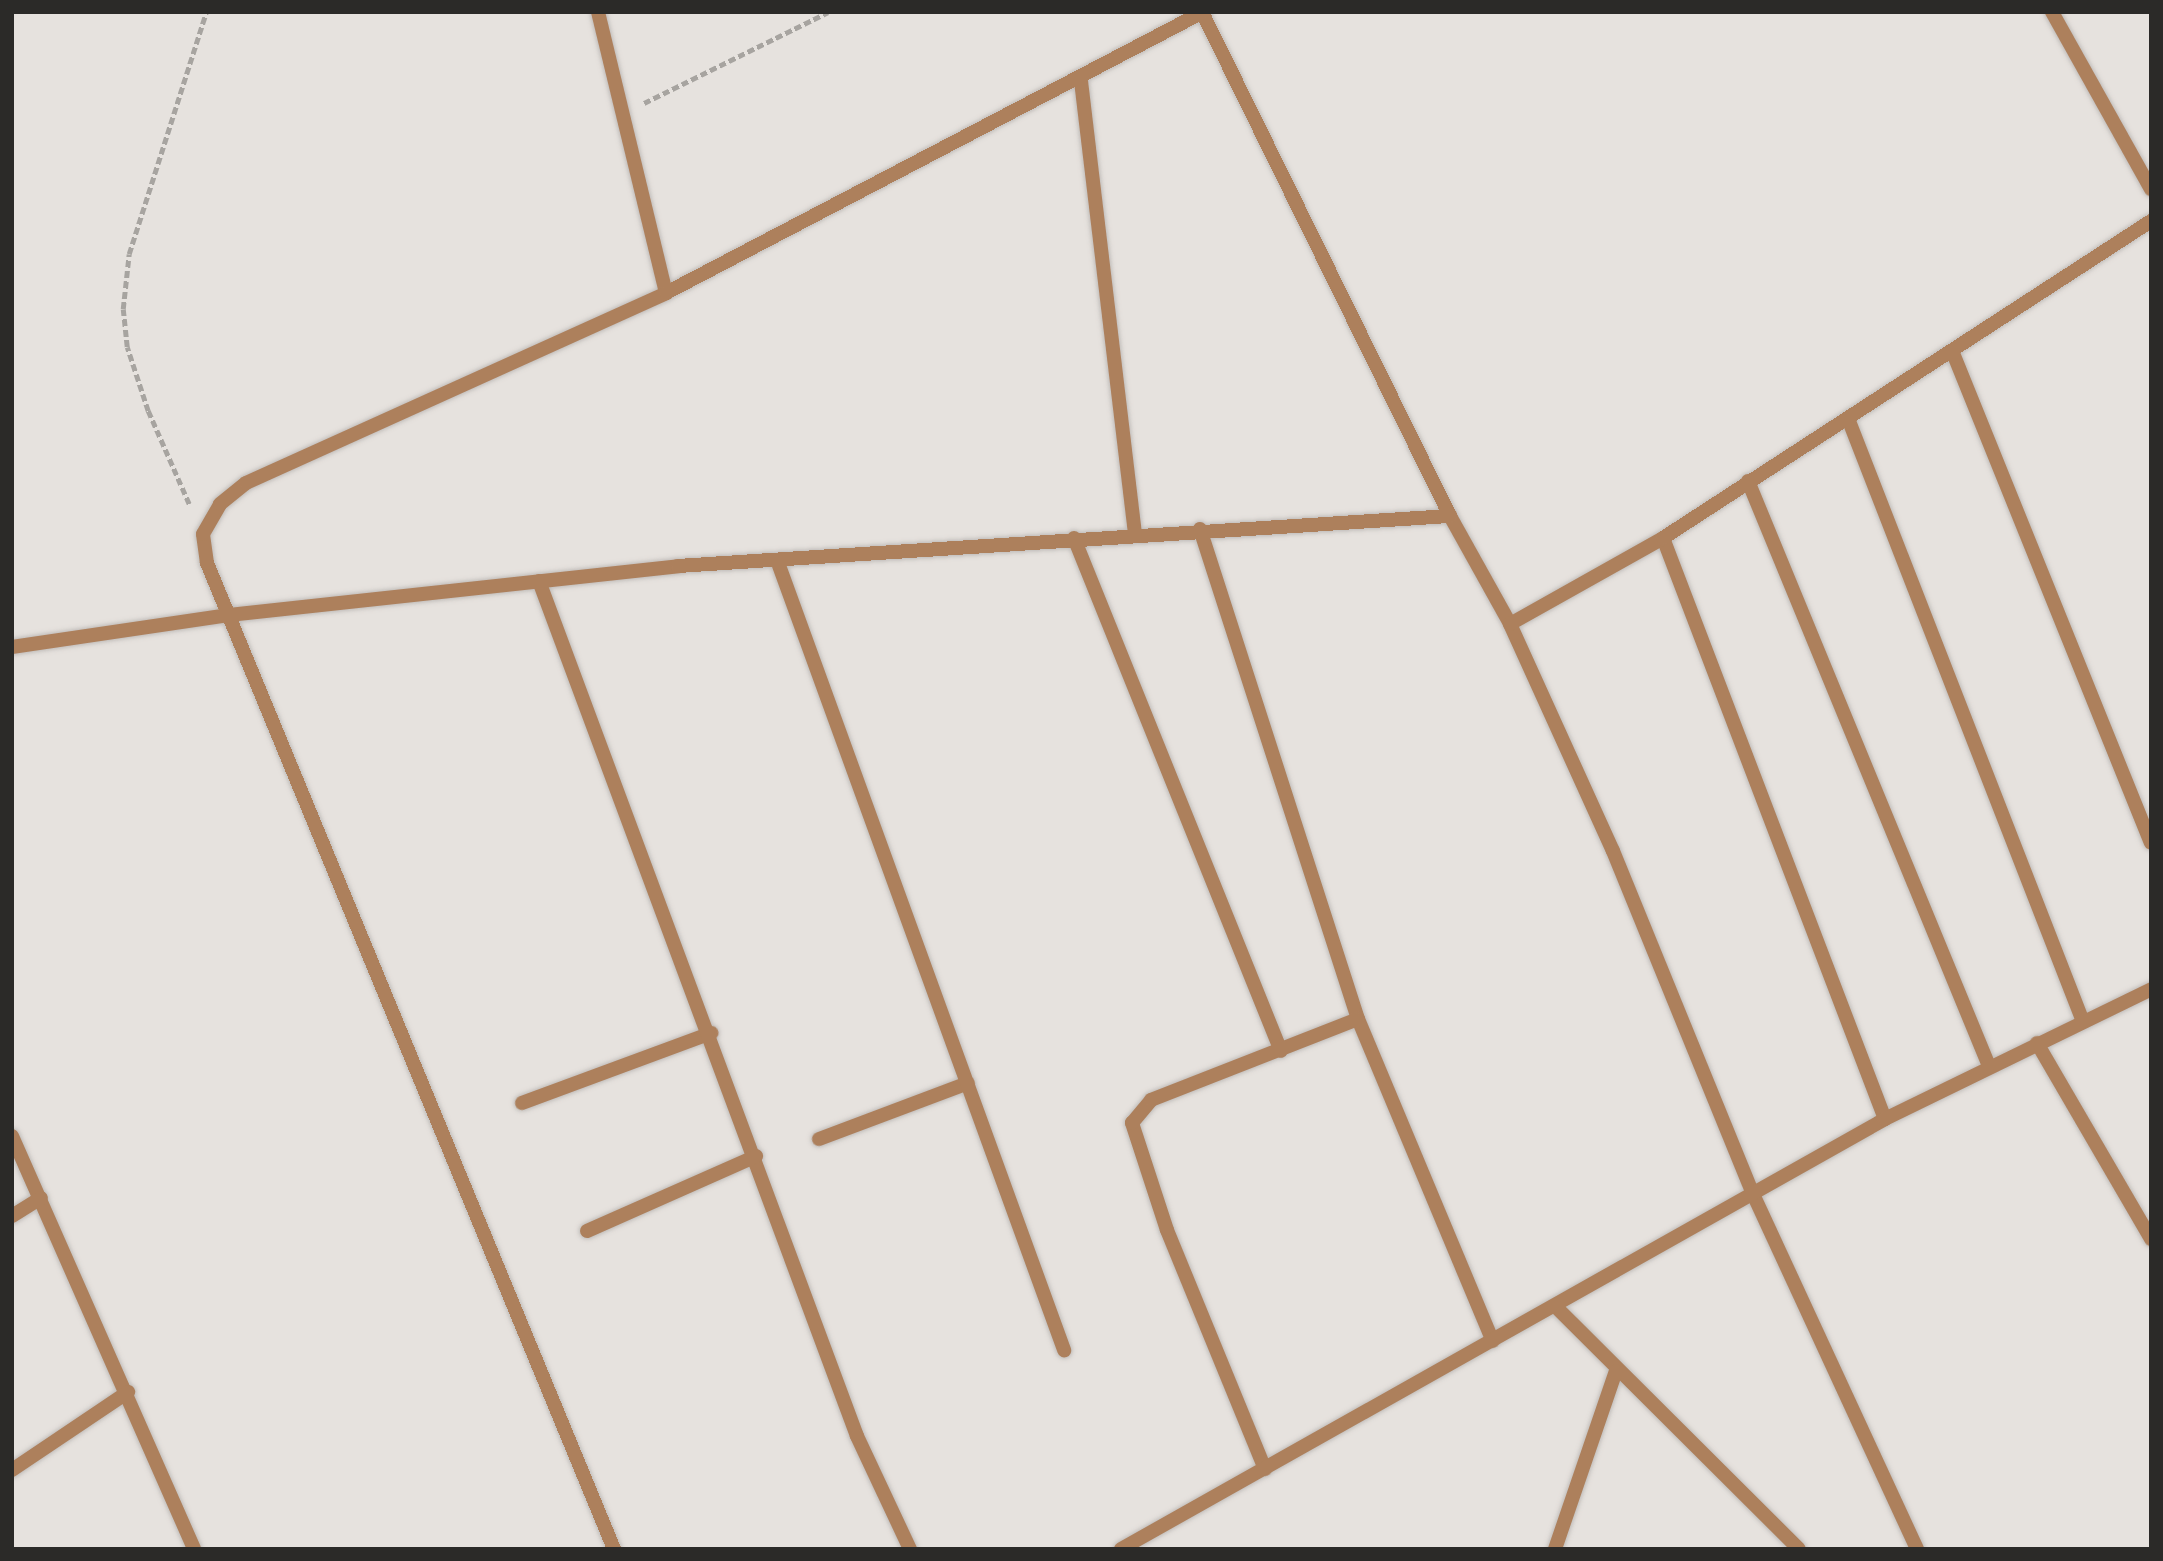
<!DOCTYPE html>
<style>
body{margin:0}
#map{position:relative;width:2163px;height:1561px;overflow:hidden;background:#e6e2de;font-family:"Times New Roman",serif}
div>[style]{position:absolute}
.path>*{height:4.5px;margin-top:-2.25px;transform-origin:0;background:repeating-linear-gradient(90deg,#a7a4a0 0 7px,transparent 0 10.5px)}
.roads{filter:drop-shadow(0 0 2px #c1bdba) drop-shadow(0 0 2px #c1bdba)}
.service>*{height:14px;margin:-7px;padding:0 7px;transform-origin:7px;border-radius:7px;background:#ad805c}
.minor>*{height:14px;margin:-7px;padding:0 7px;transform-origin:7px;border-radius:7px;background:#ad805c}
span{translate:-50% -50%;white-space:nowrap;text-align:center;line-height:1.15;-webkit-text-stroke:5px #f3efeb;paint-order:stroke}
.frame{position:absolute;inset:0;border:14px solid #2b2a28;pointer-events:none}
</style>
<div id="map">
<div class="path">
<div style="left:644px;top:103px;width:205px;rotate:-26.3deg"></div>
<div style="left:189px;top:504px;width:102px;rotate:-113.8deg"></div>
<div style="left:148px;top:411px;width:67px;rotate:-108.2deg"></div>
<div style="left:127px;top:347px;width:38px;rotate:-96deg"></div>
<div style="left:123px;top:309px;width:55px;rotate:-83.8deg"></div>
<div style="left:129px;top:254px;width:254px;rotate:-72.3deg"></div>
</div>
<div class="roads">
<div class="service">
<div style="left:1081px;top:81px;width:455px;rotate:83.2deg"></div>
<div style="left:1849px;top:421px;width:642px;rotate:68.71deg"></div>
<div style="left:1748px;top:481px;width:633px;rotate:67.61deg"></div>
<div style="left:1663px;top:538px;width:622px;rotate:69.09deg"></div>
<div style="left:2037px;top:1043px;width:227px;rotate:59.8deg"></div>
<div style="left:522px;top:1103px;width:202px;rotate:-20.3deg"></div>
<div style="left:12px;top:1136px;width:451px;rotate:66.2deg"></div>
<div style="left:819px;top:1139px;width:159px;rotate:-20.6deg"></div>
<div style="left:12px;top:1216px;width:34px;rotate:-32deg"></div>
<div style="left:1555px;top:1306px;width:344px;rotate:44.9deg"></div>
<div style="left:12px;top:1470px;width:140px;rotate:-33.9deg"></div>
<div style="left:1555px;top:1549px;width:188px;rotate:-71.1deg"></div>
</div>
<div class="minor">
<div style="left:598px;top:12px;width:289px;rotate:76.4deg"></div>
<div style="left:1202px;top:12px;width:562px;rotate:63.8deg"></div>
<div style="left:1450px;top:516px;width:124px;rotate:60.9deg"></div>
<div style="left:1510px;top:624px;width:249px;rotate:65.6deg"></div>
<div style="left:1613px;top:851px;width:370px;rotate:67.8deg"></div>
<div style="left:1753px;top:1194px;width:391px;rotate:65.2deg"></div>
<div style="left:2052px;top:12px;width:203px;rotate:60.8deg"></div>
<div style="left:1953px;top:353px;width:528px;rotate:68deg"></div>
<div style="left:1200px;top:529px;width:515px;rotate:72.13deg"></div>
<div style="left:1358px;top:1019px;width:349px;rotate:67.3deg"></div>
<div style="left:1074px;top:538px;width:553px;rotate:68.03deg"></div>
<div style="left:777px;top:560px;width:841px;rotate:70.03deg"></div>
<div style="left:539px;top:581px;width:912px;rotate:69.6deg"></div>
<div style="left:857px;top:1436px;width:125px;rotate:64.9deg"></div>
<div style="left:1510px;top:624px;width:176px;rotate:-29.3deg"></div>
<div style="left:1663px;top:538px;width:582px;rotate:-33.01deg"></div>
<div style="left:12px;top:647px;width:219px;rotate:-8.4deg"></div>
<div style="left:229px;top:615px;width:452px;rotate:-6.2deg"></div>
<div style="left:678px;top:566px;width:774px;rotate:-3.71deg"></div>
<div style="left:587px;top:1231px;width:185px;rotate:-23.9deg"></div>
<div style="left:1265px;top:1469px;width:258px;rotate:-112.3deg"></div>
<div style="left:1167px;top:1230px;width:113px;rotate:-108.1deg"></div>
<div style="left:1132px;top:1123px;width:30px;rotate:-50deg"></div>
<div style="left:1151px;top:1100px;width:222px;rotate:-21.4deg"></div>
<div style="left:614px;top:1549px;width:1067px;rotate:-112.43deg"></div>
<div style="left:207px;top:563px;width:29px;rotate:-98deg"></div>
<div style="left:203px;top:534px;width:34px;rotate:-60deg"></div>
<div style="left:220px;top:504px;width:33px;rotate:-39deg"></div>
<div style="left:246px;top:483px;width:461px;rotate:-24.3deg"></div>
<div style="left:666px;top:293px;width:606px;rotate:-27.62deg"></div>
<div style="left:1121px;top:1549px;width:877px;rotate:-29.37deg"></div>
<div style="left:1885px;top:1119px;width:296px;rotate:-26deg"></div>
</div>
</div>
<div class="frame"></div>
</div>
